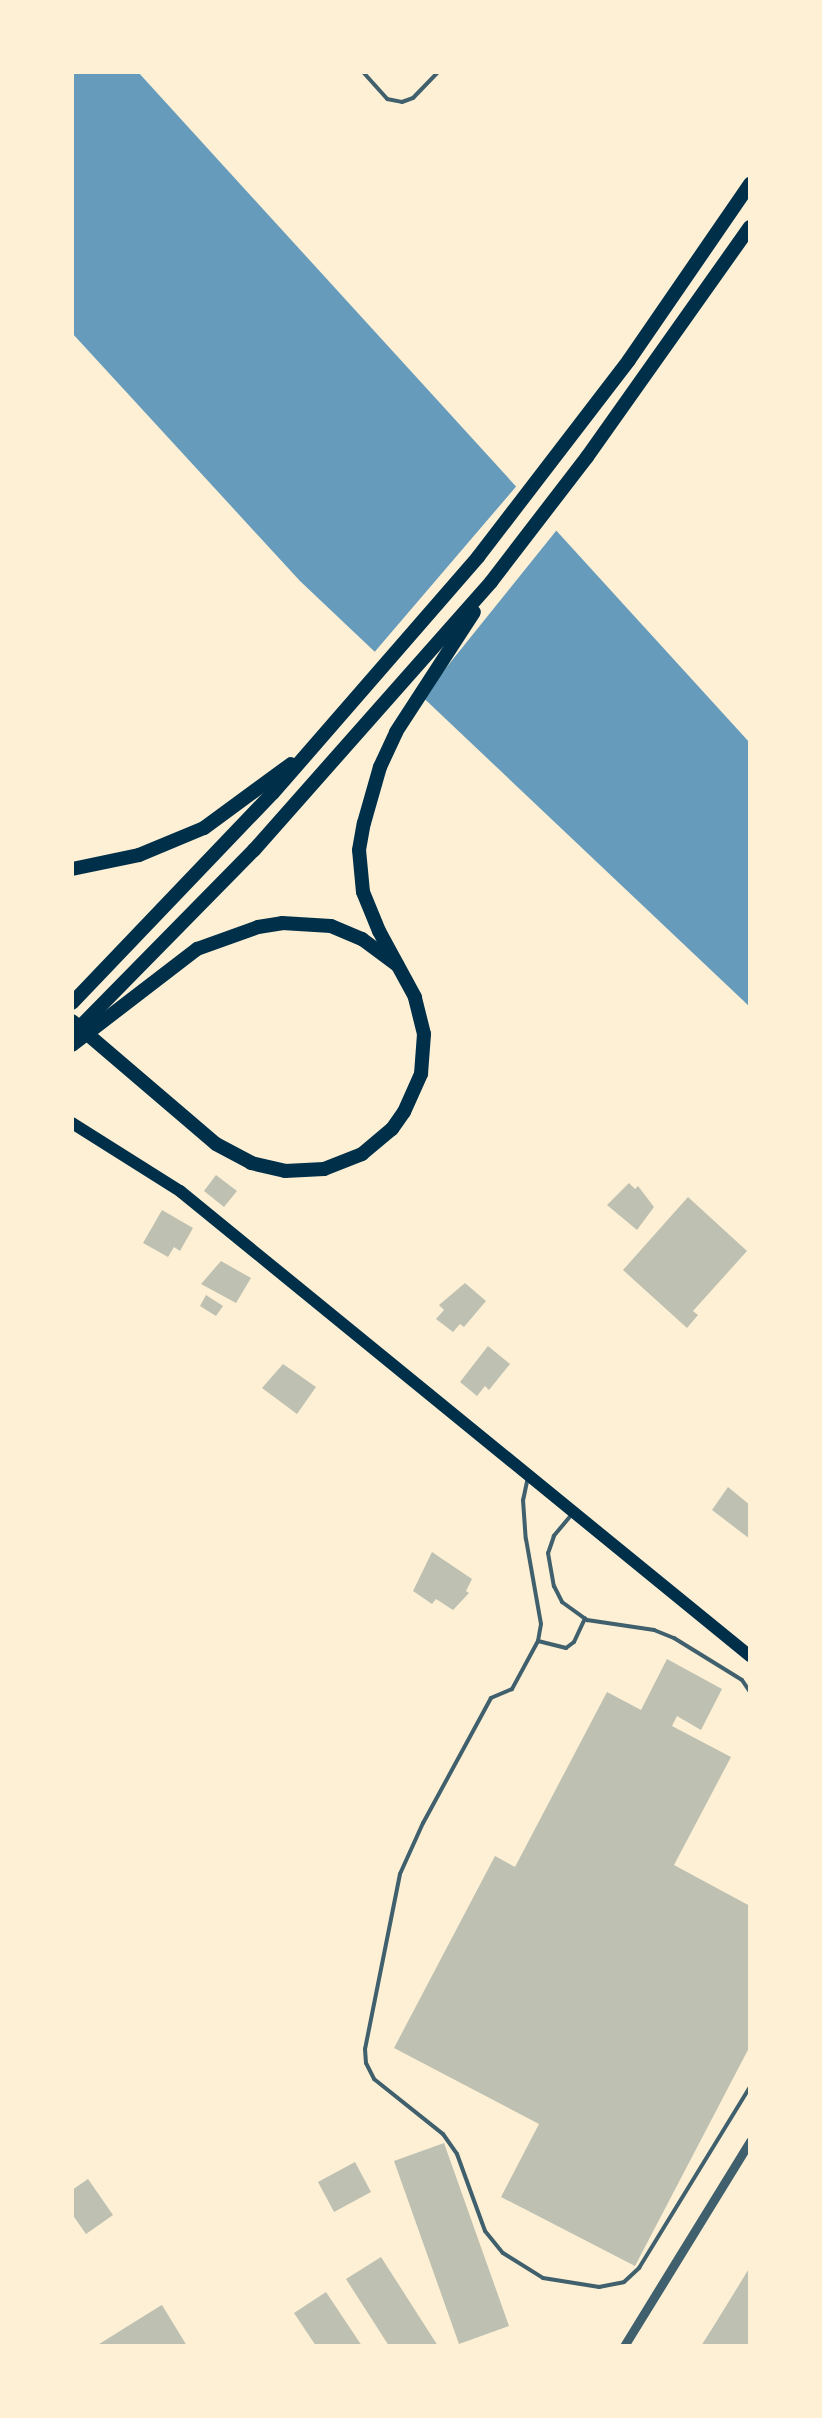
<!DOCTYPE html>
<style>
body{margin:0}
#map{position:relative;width:822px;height:2418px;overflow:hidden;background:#fdf0d5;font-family:Helvetica,sans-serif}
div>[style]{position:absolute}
.water>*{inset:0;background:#669bbc}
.pier>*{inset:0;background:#fdf0d5}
.building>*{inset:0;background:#bec0b2}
.service>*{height:4px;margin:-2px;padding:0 2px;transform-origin:2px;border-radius:2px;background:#3f606c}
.tertiary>*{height:9px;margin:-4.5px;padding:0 4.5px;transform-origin:4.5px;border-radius:4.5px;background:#3f606c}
.primary>*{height:12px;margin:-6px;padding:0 6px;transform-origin:6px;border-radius:6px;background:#003049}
.motorway>*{height:14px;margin:-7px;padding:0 7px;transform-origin:7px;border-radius:7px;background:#003049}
span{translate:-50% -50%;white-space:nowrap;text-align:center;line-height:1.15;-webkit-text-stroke:8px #fdf0d5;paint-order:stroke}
.frame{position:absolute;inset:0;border:74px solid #fdf0d5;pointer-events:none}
</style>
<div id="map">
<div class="water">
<div style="clip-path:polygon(72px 72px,138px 72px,750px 743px,750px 1007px,300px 581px,72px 333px)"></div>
</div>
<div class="pier">
<div style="clip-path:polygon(520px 482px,560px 526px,441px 674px,417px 697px,372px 655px)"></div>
</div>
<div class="building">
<div style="clip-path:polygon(216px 1175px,237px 1191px,224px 1207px,204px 1191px)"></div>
<div style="clip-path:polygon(629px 1183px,635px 1189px,638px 1186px,654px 1207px,637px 1230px,607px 1205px)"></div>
<div style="clip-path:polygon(688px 1197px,747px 1251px,693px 1311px,698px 1315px,687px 1328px,623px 1270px)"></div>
<div style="clip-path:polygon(162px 1210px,193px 1228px,180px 1251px,174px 1247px,168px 1257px,143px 1243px)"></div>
<div style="clip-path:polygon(221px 1261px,251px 1278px,236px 1303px,201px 1284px)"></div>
<div style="clip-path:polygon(465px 1283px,486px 1301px,464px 1327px,460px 1324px,453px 1332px,436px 1319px,444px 1310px,439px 1305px)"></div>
<div style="clip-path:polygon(206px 1295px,223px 1306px,216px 1316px,200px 1306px)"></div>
<div style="clip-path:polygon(488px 1346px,510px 1364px,489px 1390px,485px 1386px,477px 1396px,460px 1382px)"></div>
<div style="clip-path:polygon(283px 1364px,316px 1387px,297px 1414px,262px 1388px)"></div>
<div style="clip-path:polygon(728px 1487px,750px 1505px,750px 1539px,712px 1510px)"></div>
<div style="clip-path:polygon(432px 1552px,472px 1579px,466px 1591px,469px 1593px,453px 1610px,436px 1599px,432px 1604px,413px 1591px)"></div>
<div style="clip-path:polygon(667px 1659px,722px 1689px,701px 1730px,677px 1716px,672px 1726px,731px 1757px,674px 1865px,750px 1906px,750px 2046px,635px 2266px,501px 2197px,539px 2124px,394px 2048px,495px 1856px,515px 1867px,607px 1692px,641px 1710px)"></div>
<div style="clip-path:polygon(444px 2143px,509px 2326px,459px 2344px,394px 2161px)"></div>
<div style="clip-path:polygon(355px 2162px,371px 2192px,334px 2212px,318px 2182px)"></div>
<div style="clip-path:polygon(88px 2179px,113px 2215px,86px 2234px,72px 2214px,72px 2190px)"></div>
<div style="clip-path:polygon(381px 2257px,438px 2346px,389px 2346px,346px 2279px)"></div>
<div style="clip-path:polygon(750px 2267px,750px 2346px,701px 2346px,715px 2324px)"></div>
<div style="clip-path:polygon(326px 2292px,362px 2346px,316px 2346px,294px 2313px)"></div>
<div style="clip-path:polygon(162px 2305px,187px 2346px,96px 2346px,160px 2306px)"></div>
</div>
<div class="service">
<div style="left:363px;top:72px;width:36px;rotate:48deg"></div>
<div style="left:387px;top:99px;width:15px;rotate:11deg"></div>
<div style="left:402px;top:102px;width:12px;rotate:-20deg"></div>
<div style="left:413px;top:98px;width:36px;rotate:-46deg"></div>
<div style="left:528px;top:1477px;width:24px;rotate:102deg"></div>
<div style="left:523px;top:1500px;width:39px;rotate:86deg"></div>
<div style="left:526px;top:1539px;width:86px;rotate:80deg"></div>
<div style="left:541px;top:1624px;width:17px;rotate:100deg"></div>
<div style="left:538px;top:1641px;width:55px;rotate:118.4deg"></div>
<div style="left:512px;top:1689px;width:23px;rotate:157deg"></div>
<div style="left:491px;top:1698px;width:142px;rotate:118.5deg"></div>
<div style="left:423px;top:1823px;width:56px;rotate:114.3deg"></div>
<div style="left:400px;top:1874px;width:178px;rotate:101.3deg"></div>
<div style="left:365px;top:2049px;width:14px;rotate:86deg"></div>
<div style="left:366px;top:2063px;width:18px;rotate:63deg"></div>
<div style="left:374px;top:2079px;width:88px;rotate:38.6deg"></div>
<div style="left:443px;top:2134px;width:24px;rotate:55deg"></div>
<div style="left:457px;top:2154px;width:82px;rotate:70deg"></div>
<div style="left:485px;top:2231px;width:28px;rotate:51deg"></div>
<div style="left:503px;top:2253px;width:47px;rotate:32deg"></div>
<div style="left:543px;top:2278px;width:57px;rotate:9.1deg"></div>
<div style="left:599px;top:2287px;width:25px;rotate:-11deg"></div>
<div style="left:624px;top:2282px;width:21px;rotate:-43deg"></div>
<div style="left:639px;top:2268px;width:212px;rotate:-58.5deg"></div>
<div style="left:573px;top:1513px;width:30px;rotate:130deg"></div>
<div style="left:554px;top:1536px;width:18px;rotate:109deg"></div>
<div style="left:548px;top:1553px;width:34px;rotate:80deg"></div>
<div style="left:554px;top:1586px;width:18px;rotate:63deg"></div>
<div style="left:562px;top:1602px;width:31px;rotate:36deg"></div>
<div style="left:587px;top:1620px;width:68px;rotate:8.5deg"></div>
<div style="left:654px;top:1630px;width:22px;rotate:22deg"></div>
<div style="left:674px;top:1638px;width:80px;rotate:31.7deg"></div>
<div style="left:742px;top:1680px;width:14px;rotate:56deg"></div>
<div style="left:538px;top:1641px;width:29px;rotate:14deg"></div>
<div style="left:566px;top:1648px;width:10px;rotate:-37deg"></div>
<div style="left:574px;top:1642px;width:26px;rotate:-65deg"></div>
</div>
<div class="tertiary">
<div style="left:624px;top:2346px;width:241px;rotate:-58.4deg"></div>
</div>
<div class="primary">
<div style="left:72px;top:1123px;width:128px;rotate:32.2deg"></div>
<div style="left:180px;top:1191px;width:736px;rotate:39.21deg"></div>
</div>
<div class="motorway">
<div style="left:72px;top:869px;width:68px;rotate:-11.8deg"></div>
<div style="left:139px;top:855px;width:70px;rotate:-22.6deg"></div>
<div style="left:204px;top:828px;width:108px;rotate:-36.3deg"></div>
<div style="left:72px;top:1003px;width:291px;rotate:-46.3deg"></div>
<div style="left:273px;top:793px;width:313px;rotate:-49deg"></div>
<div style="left:478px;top:557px;width:248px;rotate:-52.5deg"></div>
<div style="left:629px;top:360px;width:214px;rotate:-55.5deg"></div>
<div style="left:72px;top:1021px;width:189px;rotate:40.5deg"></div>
<div style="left:216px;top:1144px;width:40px;rotate:28deg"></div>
<div style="left:251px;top:1163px;width:35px;rotate:13deg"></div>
<div style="left:285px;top:1171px;width:39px;rotate:-3deg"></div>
<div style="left:324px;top:1169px;width:41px;rotate:-21.5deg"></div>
<div style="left:362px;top:1154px;width:39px;rotate:-40deg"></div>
<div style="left:392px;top:1129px;width:21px;rotate:-55deg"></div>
<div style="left:404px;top:1112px;width:42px;rotate:-65.9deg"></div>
<div style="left:421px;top:1074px;width:40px;rotate:-85.7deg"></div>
<div style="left:424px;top:1034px;width:38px;rotate:-104deg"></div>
<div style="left:415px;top:997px;width:75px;rotate:-118.6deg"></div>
<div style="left:379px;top:931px;width:42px;rotate:-112.3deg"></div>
<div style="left:363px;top:892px;width:42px;rotate:-95.4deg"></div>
<div style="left:359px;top:850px;width:27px;rotate:-80deg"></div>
<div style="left:364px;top:823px;width:58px;rotate:-74.1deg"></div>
<div style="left:380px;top:767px;width:38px;rotate:-65deg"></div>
<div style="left:396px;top:732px;width:143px;rotate:-57deg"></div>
<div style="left:72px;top:1035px;width:260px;rotate:-45.5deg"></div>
<div style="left:254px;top:850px;width:358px;rotate:-48.5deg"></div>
<div style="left:491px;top:582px;width:158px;rotate:-52.5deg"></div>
<div style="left:587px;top:457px;width:282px;rotate:-54.7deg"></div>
<div style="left:72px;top:1045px;width:158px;rotate:-37.5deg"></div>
<div style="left:197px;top:949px;width:65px;rotate:-19.8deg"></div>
<div style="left:258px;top:927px;width:24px;rotate:-9deg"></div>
<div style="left:282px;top:923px;width:49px;rotate:3.5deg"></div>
<div style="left:331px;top:926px;width:34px;rotate:23deg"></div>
<div style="left:362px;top:939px;width:44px;rotate:36.6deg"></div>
</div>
<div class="frame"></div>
</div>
